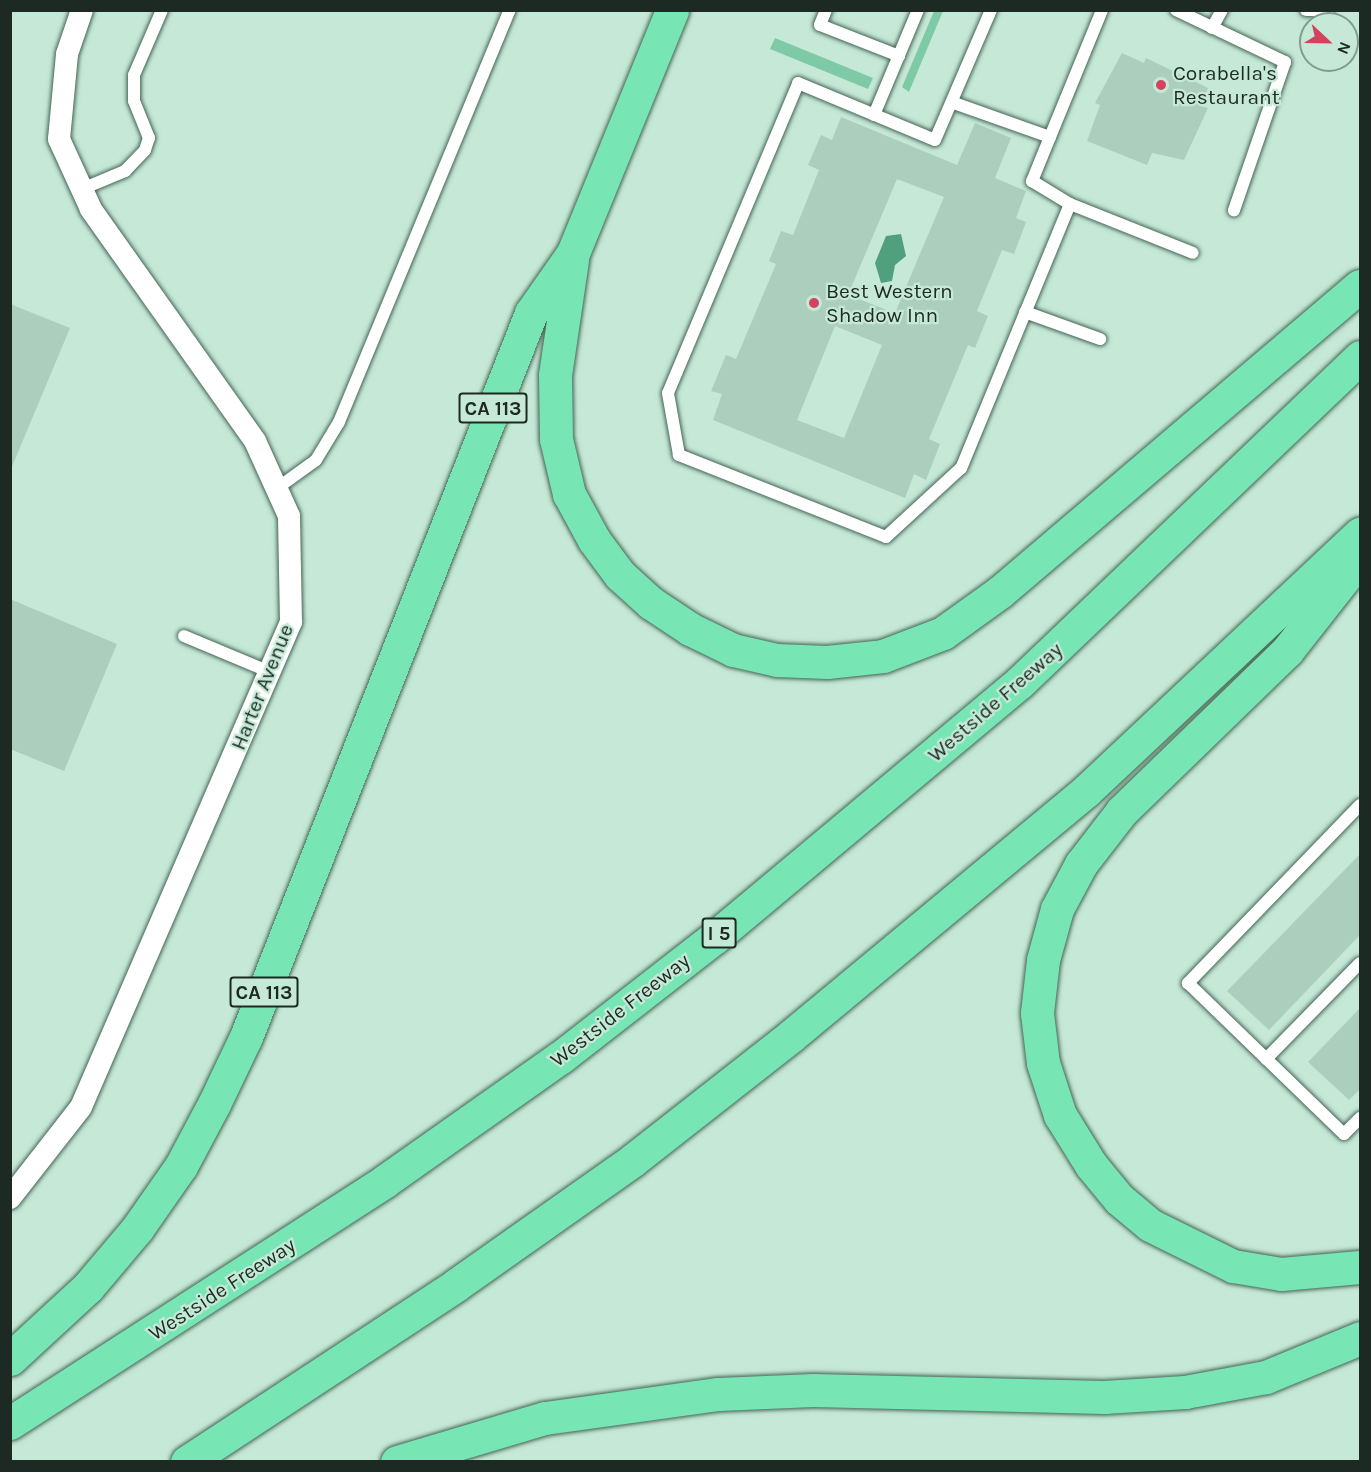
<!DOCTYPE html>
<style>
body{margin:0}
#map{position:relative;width:1371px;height:1472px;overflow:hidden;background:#c6e9d7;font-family:Karla,sans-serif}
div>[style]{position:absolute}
.green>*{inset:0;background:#7fcaa6}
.water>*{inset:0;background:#51a07d}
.building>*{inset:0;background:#accebc}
.roads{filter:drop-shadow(0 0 2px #456455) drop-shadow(0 0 2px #456455)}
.service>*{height:12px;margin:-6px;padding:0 6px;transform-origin:6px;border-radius:6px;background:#fff}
.minor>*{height:22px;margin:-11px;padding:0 11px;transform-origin:11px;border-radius:11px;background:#fff}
.motorway>*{height:33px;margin:-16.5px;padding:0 16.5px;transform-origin:16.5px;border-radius:16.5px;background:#77e5b4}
.dots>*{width:16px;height:16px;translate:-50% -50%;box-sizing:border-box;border:3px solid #c6e9d7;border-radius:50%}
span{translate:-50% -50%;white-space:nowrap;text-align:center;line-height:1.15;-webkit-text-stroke:4.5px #c6e9d7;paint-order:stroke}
.shield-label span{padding:2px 4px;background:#c6e9d7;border:2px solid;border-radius:4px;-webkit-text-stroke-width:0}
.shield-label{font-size:20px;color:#1d2a23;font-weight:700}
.poi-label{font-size:21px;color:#1d2a23}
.left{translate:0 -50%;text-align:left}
.street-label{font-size:21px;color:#1d2a23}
.frame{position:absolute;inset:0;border:12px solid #1d2a23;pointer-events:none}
.north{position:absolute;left:1299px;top:12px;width:60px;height:60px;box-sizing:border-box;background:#c6e9d7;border:2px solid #829d8f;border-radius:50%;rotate:112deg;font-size:16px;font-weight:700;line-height:24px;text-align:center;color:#1d2a23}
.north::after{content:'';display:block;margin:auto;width:21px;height:27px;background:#d34360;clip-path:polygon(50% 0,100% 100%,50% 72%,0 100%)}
</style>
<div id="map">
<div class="green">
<div style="clip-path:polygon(934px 11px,943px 11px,909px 92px,902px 87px)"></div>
<div style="clip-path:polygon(775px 38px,873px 78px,868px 89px,770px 49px)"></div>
</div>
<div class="water">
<div style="clip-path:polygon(901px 234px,906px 256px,895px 265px,892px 281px,881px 283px,875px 263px,886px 236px)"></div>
</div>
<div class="building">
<div style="clip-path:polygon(1122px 53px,1144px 63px,1146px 58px,1208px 88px,1202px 106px,1208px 108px,1184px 160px,1152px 153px,1147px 165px,1087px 141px,1100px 105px,1095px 103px)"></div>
<div style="clip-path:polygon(evenodd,841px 117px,957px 165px,975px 123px,1011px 138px,995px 178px,1026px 191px,1016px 218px,1026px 222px,1014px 254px,1002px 250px,977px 311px,988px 316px,975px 348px,968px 345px,929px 439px,940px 444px,926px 480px,914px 474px,905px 498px,713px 420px,722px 394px,711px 391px,726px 355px,736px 359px,776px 264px,769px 261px,781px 231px,793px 235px,819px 170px,808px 165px,821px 135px,832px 140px,841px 117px,897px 179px,944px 197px,895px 313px,848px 295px,897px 179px,841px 117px,835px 326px,882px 345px,844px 438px,797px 420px,835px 326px)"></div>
<div style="clip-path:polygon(10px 304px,70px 328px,11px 469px,10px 469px)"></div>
<div style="clip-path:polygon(10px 599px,117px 644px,64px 771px,10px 749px)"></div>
<div style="clip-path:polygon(1360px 854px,1360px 935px,1269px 1030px,1227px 991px)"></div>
<div style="clip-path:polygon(1360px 1008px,1360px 1089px,1349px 1100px,1308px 1062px)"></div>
</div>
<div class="roads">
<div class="service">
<div style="left:826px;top:10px;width:16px;rotate:112deg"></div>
<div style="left:820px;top:25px;width:85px;rotate:21.4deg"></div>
<div style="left:1176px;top:10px;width:121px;rotate:25.5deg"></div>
<div style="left:1285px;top:62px;width:157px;rotate:109deg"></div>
<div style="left:1306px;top:10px;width:22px"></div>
<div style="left:1212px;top:28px;width:21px;rotate:-61deg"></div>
<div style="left:954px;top:103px;width:102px;rotate:19.5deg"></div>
<div style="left:1050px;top:137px;width:48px;rotate:112.2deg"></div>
<div style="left:1032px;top:181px;width:44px;rotate:31.2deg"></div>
<div style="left:1070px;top:204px;width:286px;rotate:112.4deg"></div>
<div style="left:961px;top:468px;width:102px;rotate:137.4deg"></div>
<div style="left:886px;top:537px;width:223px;rotate:-158.4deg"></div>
<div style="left:679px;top:455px;width:63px;rotate:-100.1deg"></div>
<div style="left:668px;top:393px;width:336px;rotate:-67.2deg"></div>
<div style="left:798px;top:83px;width:148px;rotate:22.6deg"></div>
<div style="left:935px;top:140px;width:142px;rotate:-66.7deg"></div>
<div style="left:874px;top:115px;width:114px;rotate:-67.3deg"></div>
<div style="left:1050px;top:137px;width:137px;rotate:-67.7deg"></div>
<div style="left:82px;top:189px;width:47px;rotate:-22.7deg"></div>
<div style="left:125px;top:171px;width:29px;rotate:-46deg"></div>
<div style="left:145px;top:150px;width:13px;rotate:-72deg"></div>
<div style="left:149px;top:138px;width:40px;rotate:-112deg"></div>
<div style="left:134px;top:101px;width:26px;rotate:-90deg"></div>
<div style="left:134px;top:75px;width:71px;rotate:-66.7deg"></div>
<div style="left:1070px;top:204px;width:132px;rotate:21.7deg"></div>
<div style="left:1025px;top:312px;width:80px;rotate:19.8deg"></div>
<div style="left:276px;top:489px;width:49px;rotate:-35.9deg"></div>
<div style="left:316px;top:460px;width:44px;rotate:-58.8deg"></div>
<div style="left:339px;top:422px;width:446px;rotate:-67.5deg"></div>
<div style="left:184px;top:636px;width:93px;rotate:22.7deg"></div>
<div style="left:1360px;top:805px;width:248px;rotate:134deg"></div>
<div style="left:1188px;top:983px;width:217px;rotate:44.1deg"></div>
<div style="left:1344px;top:1134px;width:23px;rotate:-45deg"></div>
<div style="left:1266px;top:1059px;width:134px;rotate:-45.6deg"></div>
</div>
<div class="minor">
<div style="left:10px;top:1198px;width:115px;rotate:-52deg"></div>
<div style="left:81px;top:1107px;width:529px;rotate:-66.59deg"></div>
<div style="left:291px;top:622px;width:106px;rotate:-91.1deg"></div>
<div style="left:289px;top:516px;width:82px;rotate:-114.4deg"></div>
<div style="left:255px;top:441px;width:284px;rotate:-125.3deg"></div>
<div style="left:91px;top:209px;width:77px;rotate:-114.6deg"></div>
<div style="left:59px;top:139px;width:85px;rotate:-84.6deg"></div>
<div style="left:67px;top:54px;width:46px;rotate:-71.2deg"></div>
</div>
<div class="motorway">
<div style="left:572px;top:260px;width:116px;rotate:98.4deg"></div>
<div style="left:555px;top:375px;width:64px;rotate:89.1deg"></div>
<div style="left:556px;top:439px;width:57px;rotate:76.7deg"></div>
<div style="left:569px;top:494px;width:52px;rotate:61.5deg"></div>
<div style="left:594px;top:540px;width:44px;rotate:53.4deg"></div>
<div style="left:620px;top:575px;width:42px;rotate:42.1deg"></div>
<div style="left:651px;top:603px;width:47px;rotate:33.7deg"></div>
<div style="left:690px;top:629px;width:48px;rotate:26deg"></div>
<div style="left:733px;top:650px;width:45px;rotate:12.8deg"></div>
<div style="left:777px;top:660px;width:50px;rotate:2.3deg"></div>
<div style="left:827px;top:662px;width:56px;rotate:-6.1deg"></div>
<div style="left:883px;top:656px;width:64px;rotate:-21deg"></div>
<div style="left:943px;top:633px;width:70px;rotate:-35.7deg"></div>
<div style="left:1000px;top:592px;width:472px;rotate:-40.4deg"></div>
<div style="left:1360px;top:558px;width:118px;rotate:128.1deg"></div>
<div style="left:1287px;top:651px;width:230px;rotate:135.9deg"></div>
<div style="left:1122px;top:811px;width:67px;rotate:127.7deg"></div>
<div style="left:1081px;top:864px;width:51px;rotate:118.1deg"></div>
<div style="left:1057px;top:909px;width:53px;rotate:105.4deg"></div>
<div style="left:1043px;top:960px;width:53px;rotate:96.5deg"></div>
<div style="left:1037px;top:1013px;width:50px;rotate:83.2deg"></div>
<div style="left:1043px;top:1063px;width:55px;rotate:71.9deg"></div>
<div style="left:1060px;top:1115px;width:59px;rotate:58.2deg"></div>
<div style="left:1091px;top:1165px;width:44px;rotate:50.5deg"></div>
<div style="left:1119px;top:1199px;width:40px;rotate:40deg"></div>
<div style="left:1150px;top:1225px;width:93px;rotate:26.3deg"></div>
<div style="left:1233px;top:1266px;width:49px;rotate:9.5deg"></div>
<div style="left:1281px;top:1274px;width:79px;rotate:-5.1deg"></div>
<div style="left:10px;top:1359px;width:106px;rotate:-42.7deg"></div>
<div style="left:88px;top:1287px;width:76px;rotate:-49.8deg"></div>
<div style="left:137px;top:1229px;width:77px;rotate:-55.1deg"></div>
<div style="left:181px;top:1166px;width:70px;rotate:-62deg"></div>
<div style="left:214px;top:1104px;width:74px;rotate:-64.5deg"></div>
<div style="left:246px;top:1037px;width:778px;rotate:-68.51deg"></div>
<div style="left:531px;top:313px;width:73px;rotate:-55deg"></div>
<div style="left:573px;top:253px;width:262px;rotate:-67.8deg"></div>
<div style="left:10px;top:1423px;width:446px;rotate:-32.8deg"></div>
<div style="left:385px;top:1181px;width:215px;rotate:-35.2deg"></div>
<div style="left:561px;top:1057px;width:194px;rotate:-37.9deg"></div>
<div style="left:714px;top:938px;width:398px;rotate:-39.9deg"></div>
<div style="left:1019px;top:683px;width:472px;rotate:-43.7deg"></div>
<div style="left:187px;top:1462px;width:322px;rotate:-33.3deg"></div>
<div style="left:456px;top:1285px;width:217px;rotate:-35.2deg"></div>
<div style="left:633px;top:1160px;width:201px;rotate:-38.1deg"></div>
<div style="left:791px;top:1036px;width:383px;rotate:-39.7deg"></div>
<div style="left:1086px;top:791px;width:376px;rotate:-43.2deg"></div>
<div style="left:397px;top:1462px;width:154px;rotate:-16.6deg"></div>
<div style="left:545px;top:1418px;width:175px;rotate:-7.9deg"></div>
<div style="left:718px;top:1394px;width:95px;rotate:-2.4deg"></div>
<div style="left:813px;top:1390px;width:291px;rotate:1.4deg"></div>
<div style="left:1104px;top:1397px;width:81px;rotate:-3.5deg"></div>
<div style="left:1185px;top:1392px;width:82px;rotate:-10.5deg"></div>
<div style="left:1266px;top:1377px;width:102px;rotate:-22.5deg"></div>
</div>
</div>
<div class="dots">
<div style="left:1161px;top:85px;background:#d34360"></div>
<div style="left:814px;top:303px;background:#d34360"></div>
</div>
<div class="shield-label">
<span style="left:493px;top:408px">CA 113</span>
<span style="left:719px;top:933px">I 5</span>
<span style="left:264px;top:992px">CA 113</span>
</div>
<div class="poi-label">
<span class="left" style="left:1173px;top:85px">Corabella's<br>Restaurant</span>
<span class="left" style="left:826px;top:303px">Best Western<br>Shadow Inn</span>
</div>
<div class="street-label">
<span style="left:262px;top:687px;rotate:-68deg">Harter Avenue</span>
<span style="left:995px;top:702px;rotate:-41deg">Westside Freeway</span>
<span style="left:620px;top:1010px;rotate:-38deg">Westside Freeway</span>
<span style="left:222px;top:1289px;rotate:-33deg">Westside Freeway</span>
</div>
<div class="frame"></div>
<div class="north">N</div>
</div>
